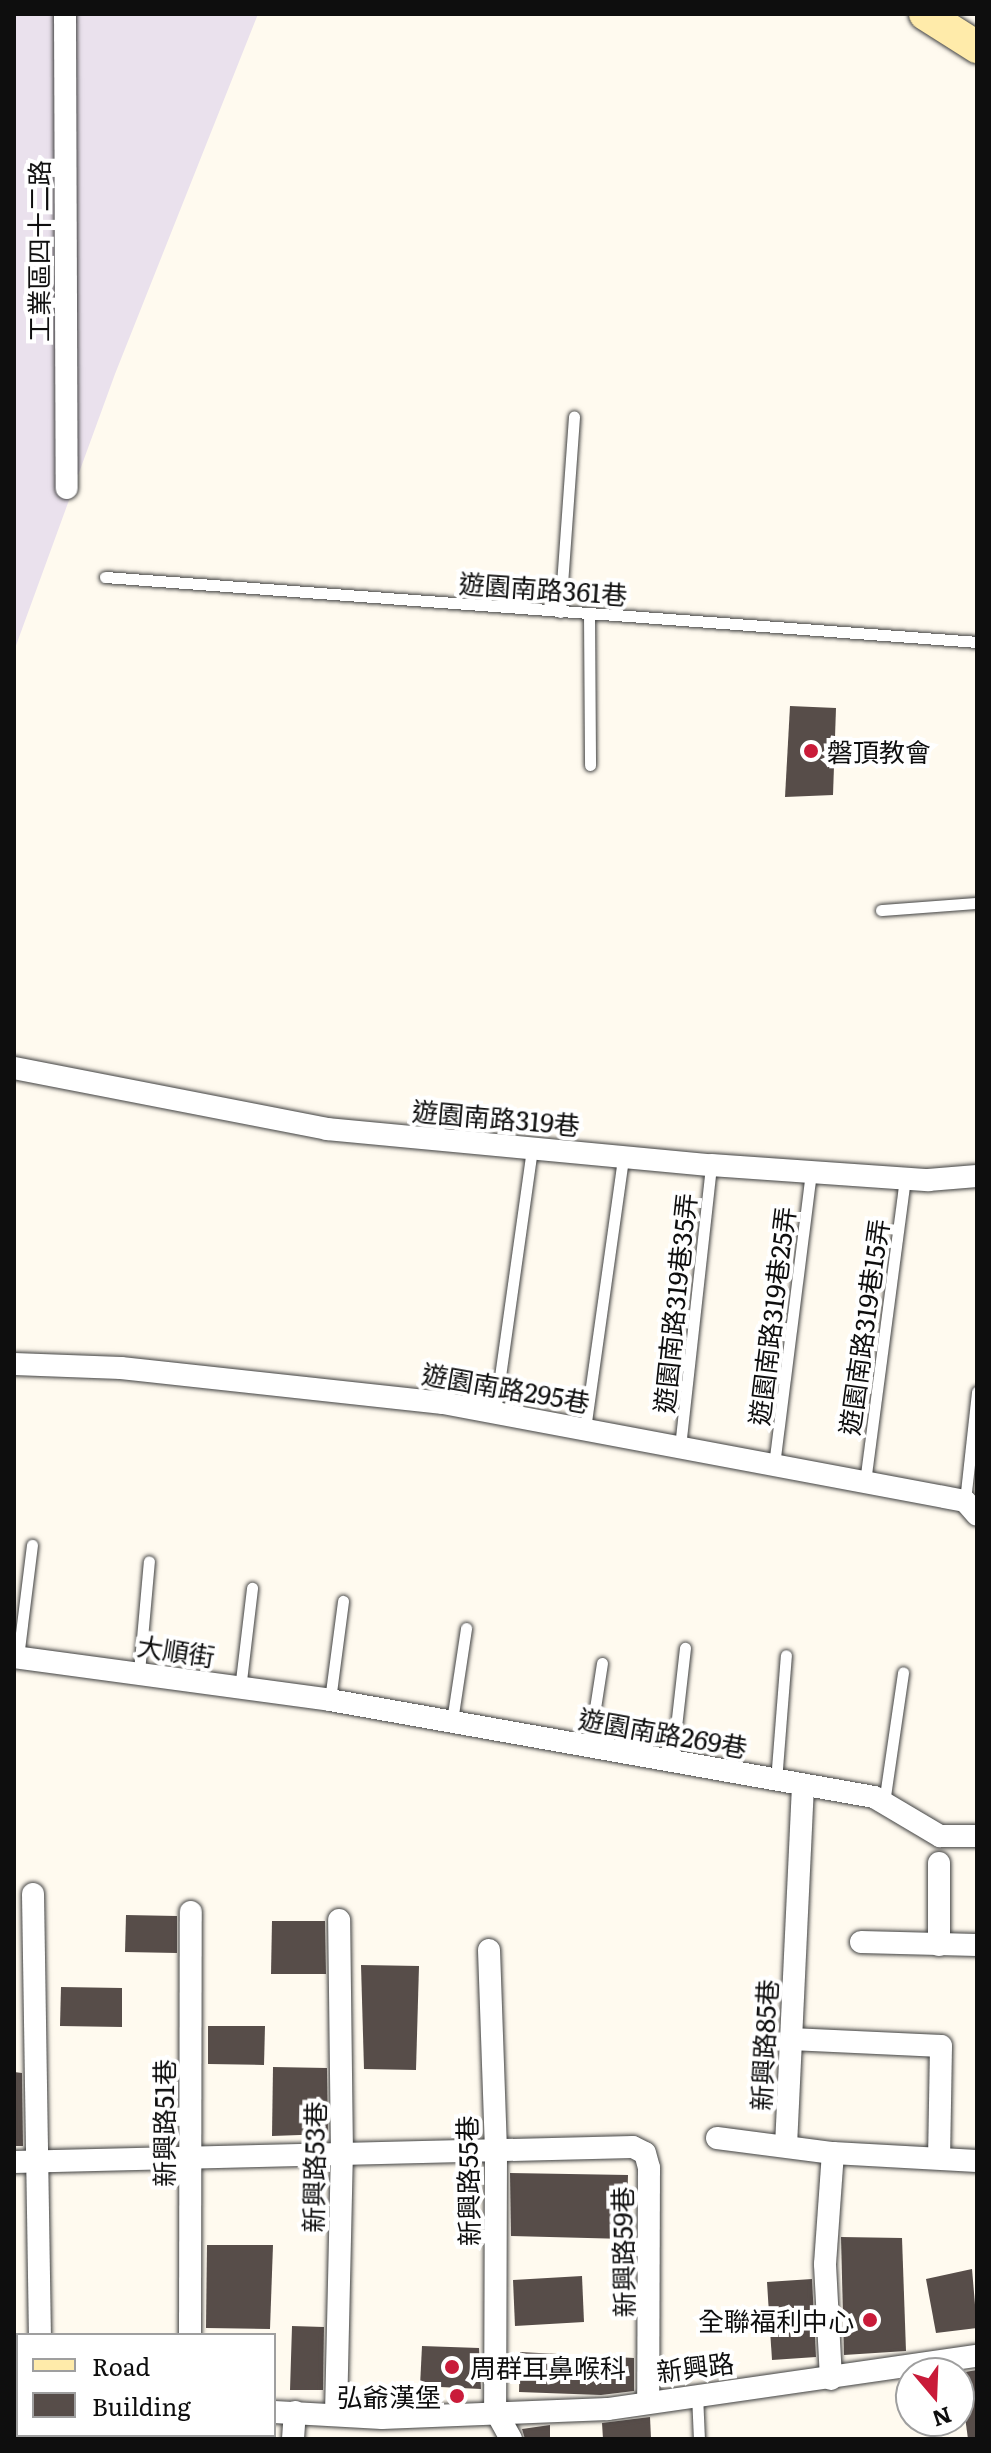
<!DOCTYPE html>
<meta charset="utf-8">
<style>
body{margin:0}
#map{position:relative;width:991px;height:2453px;overflow:hidden;background:#fffaef;font-family:Literata,"Noto Sans TC",serif}
div>[style]{position:absolute}
.industrial>*{inset:0;background:#eae1ed}
.building>*{inset:0;background:#574d49}
.roads{filter:drop-shadow(0 0 2px #414141) drop-shadow(0 0 2px #414141)}
.service>*{height:11px;margin:-5.5px;padding:0 5.5px;transform-origin:5.5px;border-radius:5.5px;background:#fff}
.minor>*{height:22px;margin:-11px;padding:0 11px;transform-origin:11px;border-radius:11px;background:#fff}
.secondary>*{height:32px;margin:-16px;padding:0 16px;transform-origin:16px;border-radius:16px;background:#ffebaa}
.dots>*{width:22px;height:22px;translate:-50% -50%;box-sizing:border-box;border:4px solid #fff;border-radius:50%}
span{translate:-50% -50%;white-space:nowrap;text-align:center;line-height:1.15;-webkit-text-stroke:8px #fff;paint-order:stroke}
.street-label{font-size:26px;color:#0e0e0e}
.poi-label{font-size:26px;color:#0e0e0e}
.left{translate:0 -50%;text-align:left}
.right{translate:-100% -50%;text-align:right}
.frame{position:absolute;inset:0;border:16px solid #0e0e0e;pointer-events:none}
.legend{position:absolute;left:16px;top:2333px;width:260px;height:104px;box-sizing:border-box;background:#fff;border:2px solid #9f9f9f;margin:0;padding:10px 14px;list-style:none;font-size:24px;color:#0e0e0e}
.legend li{display:flex;align-items:center;gap:16px;height:40px}
.legend b{width:40px;border:2px solid #9f9f9f}
.north{position:absolute;left:895px;top:2357px;width:80px;height:80px;box-sizing:border-box;background:#fff;border:2px solid #9f9f9f;border-radius:50%;rotate:161deg;font-size:22px;font-weight:700;line-height:32px;text-align:center;color:#0e0e0e}
.north::after{content:'';display:block;margin:auto;width:28px;height:36px;background:#c91b39;clip-path:polygon(50% 0,100% 100%,50% 72%,0 100%)}
</style>
<div id="map">
<div class="industrial">
<div style="clip-path:polygon(14px 14px,258px 14px,115px 374px,14px 651px)"></div>
</div>
<div class="building">
<div style="clip-path:polygon(790px 706px,836px 708px,833px 795px,785px 797px)"></div>
<div style="clip-path:polygon(126px 1915px,177px 1916px,177px 1953px,125px 1952px)"></div>
<div style="clip-path:polygon(272px 1921px,325px 1921px,326px 1974px,271px 1974px)"></div>
<div style="clip-path:polygon(361px 1965px,419px 1966px,416px 2070px,364px 2069px)"></div>
<div style="clip-path:polygon(61px 1987px,122px 1988px,122px 2027px,60px 2026px)"></div>
<div style="clip-path:polygon(208px 2026px,265px 2026px,264px 2065px,208px 2064px)"></div>
<div style="clip-path:polygon(273px 2067px,327px 2068px,328px 2134px,272px 2136px)"></div>
<div style="clip-path:polygon(14px 2072px,22px 2073px,23px 2146px,14px 2146px)"></div>
<div style="clip-path:polygon(510px 2173px,628px 2175px,626px 2239px,511px 2236px)"></div>
<div style="clip-path:polygon(841px 2237px,902px 2238px,906px 2351px,844px 2355px)"></div>
<div style="clip-path:polygon(207px 2245px,273px 2245px,270px 2329px,206px 2328px)"></div>
<div style="clip-path:polygon(972px 2269px,977px 2328px,936px 2333px,926px 2279px)"></div>
<div style="clip-path:polygon(582px 2276px,584px 2322px,515px 2326px,513px 2280px)"></div>
<div style="clip-path:polygon(812px 2279px,816px 2357px,772px 2360px,767px 2282px)"></div>
<div style="clip-path:polygon(292px 2326px,324px 2327px,323px 2390px,290px 2390px)"></div>
<div style="clip-path:polygon(422px 2346px,479px 2348px,481px 2389px,420px 2386px)"></div>
<div style="clip-path:polygon(520px 2352px,634px 2358px,634px 2391px,601px 2395px,519px 2392px)"></div>
<div style="clip-path:polygon(977px 2370px,977px 2439px,968px 2439px,959px 2373px)"></div>
<div style="clip-path:polygon(650px 2417px,651px 2439px,603px 2439px,602px 2423px)"></div>
<div style="clip-path:polygon(550px 2425px,550px 2439px,525px 2439px,522px 2429px)"></div>
</div>
<div class="roads">
<div class="service">
<div style="left:105px;top:577px;width:874px;rotate:4.26deg"></div>
<div style="left:560px;top:612px;width:196px;rotate:-85.9deg"></div>
<div style="left:589px;top:614px;width:151px;rotate:89.6deg"></div>
<div style="left:881px;top:910px;width:96px;rotate:-4.2deg"></div>
<div style="left:495px;top:1412px;width:266px;rotate:-82deg"></div>
<div style="left:585px;top:1429px;width:275px;rotate:-82deg"></div>
<div style="left:680px;top:1447px;width:284px;rotate:-83.7deg"></div>
<div style="left:774px;top:1465px;width:295px;rotate:-82.8deg"></div>
<div style="left:865px;top:1482px;width:307px;rotate:-82.5deg"></div>
<div style="left:965px;top:1501px;width:110px;rotate:-83.7deg"></div>
<div style="left:18px;top:1657px;width:113px;rotate:-82.9deg"></div>
<div style="left:139px;top:1672px;width:111px;rotate:-84.9deg"></div>
<div style="left:240px;top:1689px;width:102px;rotate:-83.2deg"></div>
<div style="left:330px;top:1700px;width:100px;rotate:-82.5deg"></div>
<div style="left:452px;top:1721px;width:94px;rotate:-81.4deg"></div>
<div style="left:589px;top:1747px;width:85px;rotate:-81.2deg"></div>
<div style="left:672px;top:1762px;width:115px;rotate:-83.5deg"></div>
<div style="left:776px;top:1781px;width:126px;rotate:-85.5deg"></div>
<div style="left:884px;top:1803px;width:132px;rotate:-81.7deg"></div>
<div style="left:697px;top:2394px;width:45px;rotate:87.5deg"></div>
</div>
<div class="minor">
<div style="left:65px;top:14px;width:474px;rotate:89.8deg"></div>
<div style="left:14px;top:1068px;width:319px;rotate:11deg"></div>
<div style="left:327px;top:1129px;width:386px;rotate:5.4deg"></div>
<div style="left:711px;top:1165px;width:218px;rotate:4deg"></div>
<div style="left:928px;top:1180px;width:49px;rotate:-4.7deg"></div>
<div style="left:14px;top:1364px;width:107px;rotate:2.1deg"></div>
<div style="left:121px;top:1368px;width:324px;rotate:6.2deg"></div>
<div style="left:443px;top:1403px;width:531px;rotate:10.63deg"></div>
<div style="left:965px;top:1501px;width:18px;rotate:49deg"></div>
<div style="left:14px;top:1657px;width:319px;rotate:7.7deg"></div>
<div style="left:330px;top:1700px;width:553px;rotate:10.11deg"></div>
<div style="left:874px;top:1797px;width:77px;rotate:30.6deg"></div>
<div style="left:940px;top:1836px;width:37px"></div>
<div style="left:33px;top:1894px;width:441px;rotate:89.1deg"></div>
<div style="left:861px;top:1942px;width:116px;rotate:1.5deg"></div>
<div style="left:939px;top:1945px;width:82px;rotate:-90deg"></div>
<div style="left:489px;top:1950px;width:202px;rotate:88deg"></div>
<div style="left:496px;top:2152px;width:258px;rotate:90.2deg"></div>
<div style="left:495px;top:2410px;width:33px;rotate:61deg"></div>
<div style="left:791px;top:2039px;width:150px;rotate:2.7deg"></div>
<div style="left:941px;top:2046px;width:111px;rotate:91deg"></div>
<div style="left:717px;top:2138px;width:117px;rotate:7.4deg"></div>
<div style="left:833px;top:2153px;width:144px;rotate:3.2deg"></div>
<div style="left:786px;top:2146px;width:360px;rotate:-87.3deg"></div>
<div style="left:14px;top:2162px;width:619px;rotate:-1.39deg"></div>
<div style="left:633px;top:2147px;width:13px;rotate:27deg"></div>
<div style="left:645px;top:2153px;width:16px;rotate:75deg"></div>
<div style="left:649px;top:2168px;width:231px;rotate:90.2deg"></div>
<div style="left:190px;top:2335px;width:423px;rotate:-89.9deg"></div>
<div style="left:831px;top:2379px;width:115px;rotate:-93deg"></div>
<div style="left:825px;top:2264px;width:111px;rotate:-85.9deg"></div>
<div style="left:14px;top:2404px;width:4px;rotate:14deg"></div>
<div style="left:274px;top:2412px;width:108px;rotate:3.2deg"></div>
<div style="left:382px;top:2418px;width:226px;rotate:-2.3deg"></div>
<div style="left:608px;top:2409px;width:373px;rotate:-8.2deg"></div>
<div style="left:336px;top:2414px;width:259px;rotate:-88.7deg"></div>
<div style="left:342px;top:2155px;width:235px;rotate:-90.7deg"></div>
<div style="left:293px;top:2439px;width:27px;rotate:-86deg"></div>
</div>
<div class="secondary">
<div style="left:925px;top:14px;width:62px;rotate:32.4deg"></div>
</div>
</div>
<div class="dots">
<div style="left:811px;top:751px;background:#c91b39"></div>
<div style="left:870px;top:2320px;background:#c91b39"></div>
<div style="left:452px;top:2367px;background:#c91b39"></div>
<div style="left:457px;top:2396px;background:#c91b39"></div>
</div>
<div class="street-label">
<span style="left:38px;top:251px;rotate:-90deg">工業區四十二路</span>
<span style="left:543px;top:588px;rotate:4deg">遊園南路361巷</span>
<span style="left:496px;top:1117px;rotate:5deg">遊園南路319巷</span>
<span style="left:674px;top:1303px;rotate:-84deg">遊園南路319巷35弄</span>
<span style="left:771px;top:1316px;rotate:-83deg">遊園南路319巷25弄</span>
<span style="left:863px;top:1327px;rotate:-82deg">遊園南路319巷15弄</span>
<span style="left:506px;top:1387px;rotate:10deg">遊園南路295巷</span>
<span style="left:176px;top:1650px;rotate:9deg">大順街</span>
<span style="left:663px;top:1732px;rotate:10deg">遊園南路269巷</span>
<span style="left:763px;top:2045px;rotate:-87deg">新興路85巷</span>
<span style="left:163px;top:2123px;rotate:-90deg">新興路51巷</span>
<span style="left:313px;top:2167px;rotate:-89deg">新興路53巷</span>
<span style="left:467px;top:2181px;rotate:-91deg">新興路55巷</span>
<span style="left:622px;top:2252px;rotate:-91deg">新興路59巷</span>
<span style="left:695px;top:2366px;rotate:-7deg">新興路</span>
</div>
<div class="poi-label">
<span class="left" style="left:827px;top:751px">磐頂教會</span>
<span class="right" style="left:854px;top:2320px">全聯福利中心</span>
<span class="left" style="left:470px;top:2367px">周群耳鼻喉科</span>
<span class="right" style="left:441px;top:2396px">弘爺漢堡</span>
</div>
<div class="frame"></div>
<ul class="legend">
<li><b style="height:10px;background:#ffebaa"></b>Road</li>
<li><b style="height:22px;background:#574d49"></b>Building</li>
</ul>
<div class="north">N</div>
</div>
